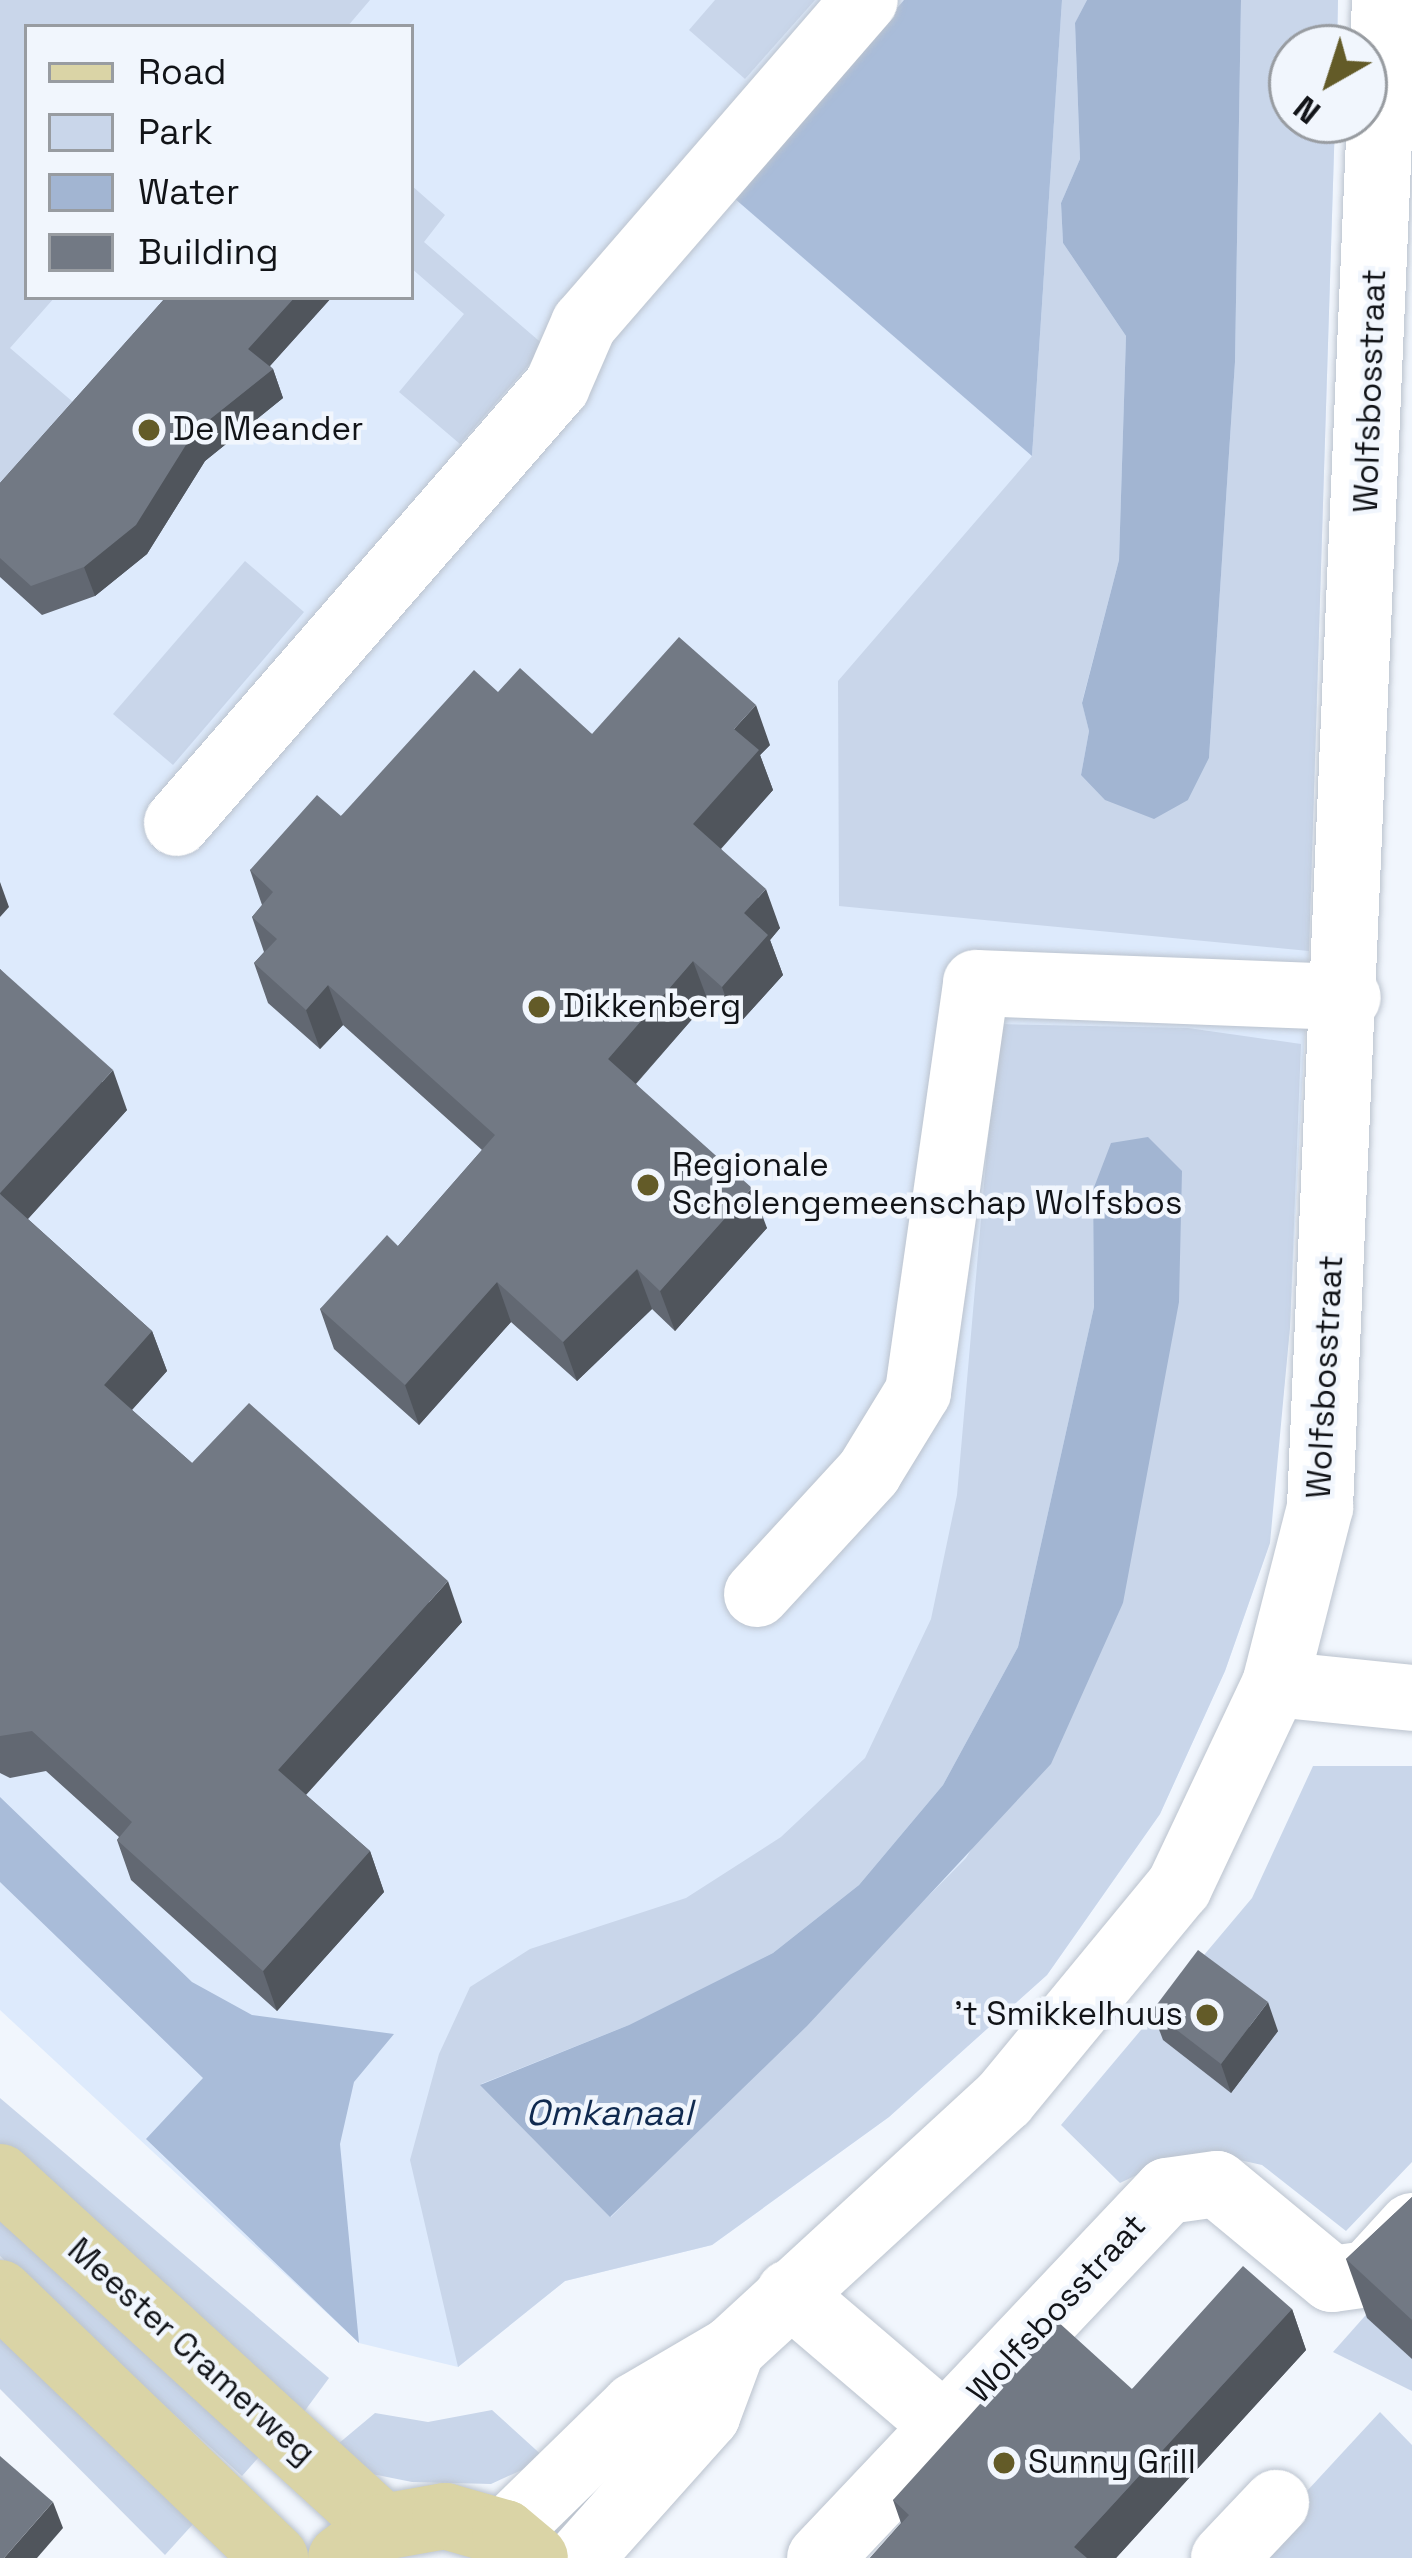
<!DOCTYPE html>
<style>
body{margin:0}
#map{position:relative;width:1412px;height:2558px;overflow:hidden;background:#f1f6fd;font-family:"Space Grotesk",sans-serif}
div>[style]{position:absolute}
.built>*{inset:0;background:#ddeafc}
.green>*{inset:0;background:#c9d6ea}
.forest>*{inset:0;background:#a9bcd9}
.water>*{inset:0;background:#a2b5d2}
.roads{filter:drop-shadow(0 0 3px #bbc3ce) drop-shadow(0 0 3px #bbc3ce)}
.minor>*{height:66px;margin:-33px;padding:0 33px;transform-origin:33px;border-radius:33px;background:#fff}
.major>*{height:66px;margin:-33px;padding:0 33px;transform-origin:33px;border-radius:33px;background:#dad4a6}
.wall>*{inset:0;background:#626872}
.shaded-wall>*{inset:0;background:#50555c}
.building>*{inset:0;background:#727984}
.dots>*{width:33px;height:33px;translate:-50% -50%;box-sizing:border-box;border:6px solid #f1f6fd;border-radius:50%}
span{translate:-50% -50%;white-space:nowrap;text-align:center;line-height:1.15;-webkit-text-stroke:9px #f1f6fd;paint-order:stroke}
.street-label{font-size:33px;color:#121418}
.poi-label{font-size:33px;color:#121418}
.left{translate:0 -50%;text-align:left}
.right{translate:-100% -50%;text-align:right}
.water-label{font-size:36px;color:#102a50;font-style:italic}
.legend{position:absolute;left:24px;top:24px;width:390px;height:276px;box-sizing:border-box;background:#f1f6fd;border:3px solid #989ca1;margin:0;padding:15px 21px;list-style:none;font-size:36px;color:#121418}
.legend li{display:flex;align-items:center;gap:24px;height:60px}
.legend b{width:60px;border:3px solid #989ca1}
.north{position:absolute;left:1268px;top:24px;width:120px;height:120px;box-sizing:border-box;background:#f1f6fd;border:3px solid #989ca1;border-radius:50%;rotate:219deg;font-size:33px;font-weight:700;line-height:48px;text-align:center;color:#121418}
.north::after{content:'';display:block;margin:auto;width:42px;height:54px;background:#635b28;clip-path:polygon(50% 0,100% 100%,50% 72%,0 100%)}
</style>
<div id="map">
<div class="built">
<div style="clip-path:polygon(evenodd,0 0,1338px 0,1337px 48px,1292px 48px,1292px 120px,1335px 120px,1309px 951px,1290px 1327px,1268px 1548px,1225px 1671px,1160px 1814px,1047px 1975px,889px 2117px,712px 2245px,565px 2281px,458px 2367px,359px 2343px,0 2010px,0 0,27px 27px,411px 27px,411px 297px,27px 297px,27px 27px)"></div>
</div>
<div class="green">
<div style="clip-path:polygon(0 0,370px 0,347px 27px,27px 27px,27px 297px,55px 297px,10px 348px,80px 408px,0 497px)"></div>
<div style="clip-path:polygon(715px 0,815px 0,745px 79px,689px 30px)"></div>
<div style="clip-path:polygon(1062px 0,1087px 0,1075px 24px,1080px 159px,1061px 203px,1063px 243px,1126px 336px,1119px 560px,1082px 702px,1089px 731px,1081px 775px,1188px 800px,1209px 758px,1235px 362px,1241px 0,1338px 0,1337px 48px,1292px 48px,1292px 120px,1335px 120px,1309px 951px,839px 906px,838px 681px,1032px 456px)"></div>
<div style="clip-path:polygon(411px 185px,445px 215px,424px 242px,545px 346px,460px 444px,399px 392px,464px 314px,411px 268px)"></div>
<div style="clip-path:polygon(245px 561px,304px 612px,173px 765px,113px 714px)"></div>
<div style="clip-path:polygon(evenodd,998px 1024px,1188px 1028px,1301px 1044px,1290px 1327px,1270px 1543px,1225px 1671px,1160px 1814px,1047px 1975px,889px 2117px,712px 2245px,565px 2281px,458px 2367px,410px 2160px,439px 2054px,470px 1987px,530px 1949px,686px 1898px,781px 1837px,865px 1758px,931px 1619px,957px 1495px,998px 1024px,1093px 1190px,1123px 1603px,966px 1858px,611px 2217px,481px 2084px,629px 2025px,773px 1953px,859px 1885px,943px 1785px,1018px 1647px,1094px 1307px,1093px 1190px)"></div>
<div style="clip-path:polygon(1313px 1766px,1412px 1766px,1412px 2162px,1346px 2231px,1262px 2165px,1226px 2157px,1164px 2162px,1120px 2183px,1061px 2125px,1252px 1898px)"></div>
<div style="clip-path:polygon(0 2098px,329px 2378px,298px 2420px,0 2145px)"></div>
<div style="clip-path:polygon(0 2207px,266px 2449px,242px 2476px,0 2256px)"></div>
<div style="clip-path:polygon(1412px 2263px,1412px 2391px,1333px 2352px)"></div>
<div style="clip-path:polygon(0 2336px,203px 2513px,165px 2555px,0 2389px)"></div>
<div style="clip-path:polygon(492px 2410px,546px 2459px,491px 2484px,412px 2482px,367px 2473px,332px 2449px,375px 2413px,428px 2422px)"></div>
<div style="clip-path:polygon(1380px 2412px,1412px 2445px,1412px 2558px,1245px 2558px)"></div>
</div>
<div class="forest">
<div style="clip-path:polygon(904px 0,1062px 0,1032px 456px,734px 198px)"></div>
<div style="clip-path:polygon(0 1797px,192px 1982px,252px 2015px,394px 2034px,354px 2082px,340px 2144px,359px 2343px,146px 2139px,203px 2078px,0 1882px)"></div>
</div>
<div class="water">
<div style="clip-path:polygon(1087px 0,1241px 0,1235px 362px,1209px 758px,1188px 800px,1154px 819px,1105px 800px,1081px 775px,1089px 731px,1082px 703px,1119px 560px,1126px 336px,1063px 243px,1061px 203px,1080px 159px,1075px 23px)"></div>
<div style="clip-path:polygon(1148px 1137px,1182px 1171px,1179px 1302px,1123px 1603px,1051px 1764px,807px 2026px,610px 2217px,480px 2085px,629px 2025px,773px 1953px,859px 1885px,943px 1785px,1018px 1647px,1094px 1307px,1093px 1190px,1111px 1143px)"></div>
</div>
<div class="roads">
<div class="minor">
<div style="left:177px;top:823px;width:579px;rotate:-48.99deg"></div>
<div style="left:557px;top:386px;width:68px;rotate:-66.5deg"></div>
<div style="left:584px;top:324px;width:429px;rotate:-49.1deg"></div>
<div style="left:757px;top:1594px;width:166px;rotate:-47.4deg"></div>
<div style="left:869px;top:1472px;width:94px;rotate:-58.5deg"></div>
<div style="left:918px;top:1392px;width:413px;rotate:-81.9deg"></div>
<div style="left:976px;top:983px;width:372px;rotate:2.2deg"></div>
<div style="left:1275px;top:1684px;width:138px;rotate:5.8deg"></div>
<div style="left:789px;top:2293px;width:208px;rotate:40.5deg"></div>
<div style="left:505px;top:2533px;width:182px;rotate:-44.3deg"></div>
<div style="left:635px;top:2406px;width:113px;rotate:-30.4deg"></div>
<div style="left:732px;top:2349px;width:369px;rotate:-42.6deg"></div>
<div style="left:1004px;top:2099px;width:275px;rotate:-50.5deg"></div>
<div style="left:1179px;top:1887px;width:225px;rotate:-64.7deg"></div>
<div style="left:1275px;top:1684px;width:183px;rotate:-75.7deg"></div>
<div style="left:1320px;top:1507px;width:1508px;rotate:-87.53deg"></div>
<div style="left:580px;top:2558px;width:191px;rotate:-48.2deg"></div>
<div style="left:707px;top:2416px;width:72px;rotate:-69.5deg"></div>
<div style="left:820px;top:2558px;width:505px;rotate:-46.6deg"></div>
<div style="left:1167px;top:2191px;width:50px;rotate:-8deg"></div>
<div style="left:1217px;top:2184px;width:149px;rotate:39.6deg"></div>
<div style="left:1332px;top:2279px;width:36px;rotate:-8deg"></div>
<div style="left:1368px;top:2274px;width:65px;rotate:-47.5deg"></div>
<div style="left:1224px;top:2558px;width:76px;rotate:-46.6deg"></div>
</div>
<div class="major">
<div style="left:0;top:2177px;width:519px;rotate:42.42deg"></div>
<div style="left:0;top:2293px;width:382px;rotate:43.9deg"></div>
<div style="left:341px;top:2558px;width:52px;rotate:-36.4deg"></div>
<div style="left:383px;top:2527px;width:63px;rotate:-10.1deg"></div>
<div style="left:445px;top:2516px;width:62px;rotate:15.8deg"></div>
<div style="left:505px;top:2533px;width:39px;rotate:40deg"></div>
</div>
</div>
<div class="wall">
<div style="clip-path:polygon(166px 297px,332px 297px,270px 366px,273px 369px,283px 398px,205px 461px,147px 554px,95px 596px,42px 615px,0 577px,0 483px)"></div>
<div style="clip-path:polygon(498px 692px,592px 734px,770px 745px,760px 755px,773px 790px,721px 849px,780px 928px,770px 940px,783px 975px,736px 1027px,708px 1001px,636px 1084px,767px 1228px,675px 1331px,652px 1309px,577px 1381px,511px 1322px,419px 1425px,334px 1349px,320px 1309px,398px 1246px,482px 1150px,343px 1025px,320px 1049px,268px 1003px,254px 963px,264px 952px,252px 917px,262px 905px,250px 870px,341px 816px)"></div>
<div style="clip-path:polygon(0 969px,127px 1110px,28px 1219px,152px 1331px,167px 1371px,132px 1410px,192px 1463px,462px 1622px,306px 1795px,370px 1851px,384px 1892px,277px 2011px,131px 1880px,117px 1840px,119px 1837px,46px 1771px,10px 1778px,0 1773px)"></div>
<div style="clip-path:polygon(1152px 2011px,1278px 2031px,1231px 2093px,1163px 2040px)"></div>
<div style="clip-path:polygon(1412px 2197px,1412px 2359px,1367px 2318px,1346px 2259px)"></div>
<div style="clip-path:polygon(1292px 2309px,1306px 2350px,1116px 2558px,870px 2558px,901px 2523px,893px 2500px,1132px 2389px)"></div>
</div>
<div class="shaded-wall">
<div style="clip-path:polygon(295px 297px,332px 297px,259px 378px,248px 349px)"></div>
<div style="clip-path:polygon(273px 369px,283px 398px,205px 461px,147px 554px,95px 596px,84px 567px,194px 432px)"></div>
<div style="clip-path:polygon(756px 705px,770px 745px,760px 755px,773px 790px,707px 864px,693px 824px,734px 729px)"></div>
<div style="clip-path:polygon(0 882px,9px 907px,0 917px)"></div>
<div style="clip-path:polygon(766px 889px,780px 928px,770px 940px,783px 975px,736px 1027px,722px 987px,744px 913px)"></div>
<div style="clip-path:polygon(693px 961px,708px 1001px,622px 1099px,608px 1059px)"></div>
<div style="clip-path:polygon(328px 985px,343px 1025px,320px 1049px,306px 1010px)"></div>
<div style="clip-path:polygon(113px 1070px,127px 1110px,14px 1234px,0 1193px)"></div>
<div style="clip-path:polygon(752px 1188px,767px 1228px,675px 1331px,660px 1291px)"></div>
<div style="clip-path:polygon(637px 1269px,652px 1309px,577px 1381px,563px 1342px)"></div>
<div style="clip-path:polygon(497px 1282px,511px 1322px,419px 1425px,405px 1385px)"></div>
<div style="clip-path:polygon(152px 1331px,167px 1371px,118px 1425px,104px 1385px)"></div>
<div style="clip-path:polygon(448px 1581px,462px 1622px,292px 1810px,278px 1770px)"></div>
<div style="clip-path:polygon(370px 1851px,384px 1892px,277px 2011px,263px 1971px)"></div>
<div style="clip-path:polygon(1268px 2002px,1278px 2031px,1231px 2093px,1221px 2064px)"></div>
<div style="clip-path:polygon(1292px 2309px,1306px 2350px,1116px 2558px,1078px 2558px,1074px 2547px)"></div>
<div style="clip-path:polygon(53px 2502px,63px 2528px,37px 2558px,4px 2558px)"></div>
</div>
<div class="building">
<div style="clip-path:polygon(166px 297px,295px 297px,248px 349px,273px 369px,194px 432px,136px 525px,84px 567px,31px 586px,0 558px,0 483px)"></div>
<div style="clip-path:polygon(679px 637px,756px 705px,734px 729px,759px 750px,693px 824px,766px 889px,744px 913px,768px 935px,722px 987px,693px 961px,608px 1059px,752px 1188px,660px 1291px,637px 1269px,563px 1342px,497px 1282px,405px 1385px,320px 1309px,387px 1235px,398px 1246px,495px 1135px,328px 985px,306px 1010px,254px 963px,277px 939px,252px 917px,273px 892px,250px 870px,317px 795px,341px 816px,474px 670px,498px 692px,520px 668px,592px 734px)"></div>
<div style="clip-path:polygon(0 969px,113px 1070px,0 1193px)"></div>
<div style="clip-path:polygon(0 1194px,152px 1331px,104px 1385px,192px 1463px,249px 1403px,448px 1581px,278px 1770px,370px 1851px,263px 1971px,117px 1840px,132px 1822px,32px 1731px,0 1736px)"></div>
<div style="clip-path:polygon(1198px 1950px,1268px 2002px,1221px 2064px,1152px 2011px)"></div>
<div style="clip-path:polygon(1412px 2197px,1412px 2320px,1346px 2259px)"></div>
<div style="clip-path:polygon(1243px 2266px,1292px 2309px,1074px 2547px,1087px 2558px,870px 2558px,909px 2515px,893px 2500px,1056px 2320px,1132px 2389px)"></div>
<div style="clip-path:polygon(0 2456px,53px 2502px,4px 2558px,0 2558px)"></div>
</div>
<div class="dots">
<div style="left:149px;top:430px;background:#635b28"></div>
<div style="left:539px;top:1007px;background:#635b28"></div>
<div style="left:648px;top:1185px;background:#635b28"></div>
<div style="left:1207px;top:2015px;background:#635b28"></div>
<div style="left:1004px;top:2463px;background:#635b28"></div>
</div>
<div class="street-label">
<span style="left:1371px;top:391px;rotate:-88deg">Wolfsbosstraat</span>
<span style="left:1326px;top:1377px;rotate:-87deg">Wolfsbosstraat</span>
<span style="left:1057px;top:2309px;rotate:-47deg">Wolfsbosstraat</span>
<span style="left:191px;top:2352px;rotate:42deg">Meester Cramerweg</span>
</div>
<div class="poi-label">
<span class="left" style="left:173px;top:430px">De Meander</span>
<span class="left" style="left:563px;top:1007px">Dikkenberg</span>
<span class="left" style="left:672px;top:1185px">Regionale<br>Scholengemeenschap Wolfsbos</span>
<span class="right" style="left:1183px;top:2015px">'t Smikkelhuus</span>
<span class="left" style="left:1028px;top:2463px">Sunny Grill</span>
</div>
<div class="water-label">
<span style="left:609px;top:2114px">Omkanaal</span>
</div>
<ul class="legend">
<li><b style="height:15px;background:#dad4a6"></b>Road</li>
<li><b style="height:33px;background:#c9d6ea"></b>Park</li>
<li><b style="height:33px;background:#a2b5d2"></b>Water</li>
<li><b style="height:33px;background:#727984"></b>Building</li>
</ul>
<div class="north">N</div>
</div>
